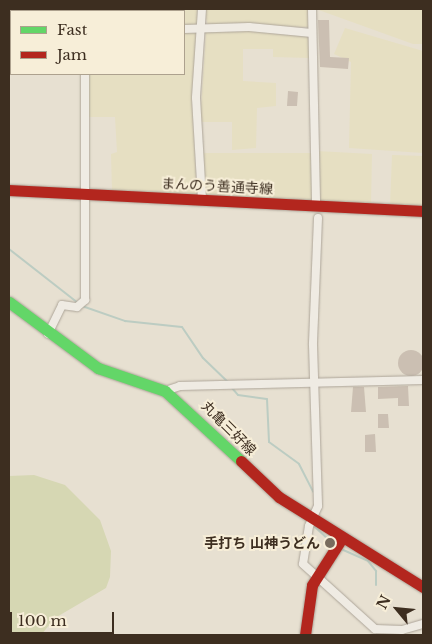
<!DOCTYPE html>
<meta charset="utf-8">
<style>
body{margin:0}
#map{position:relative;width:432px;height:644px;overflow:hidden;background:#e7e0d1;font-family:"Libre Baskerville","Noto Sans JP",serif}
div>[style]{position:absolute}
.farmland>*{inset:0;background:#e6dfc2}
.green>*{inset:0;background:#d6d7b3}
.stream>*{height:2px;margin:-1px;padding:0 1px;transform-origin:1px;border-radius:1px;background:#bcccc2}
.building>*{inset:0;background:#cbbfb2}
.round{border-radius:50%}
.roads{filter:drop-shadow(0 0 1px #ada599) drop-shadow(0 0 1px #ada599)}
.street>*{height:8px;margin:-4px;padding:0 4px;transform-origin:4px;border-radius:4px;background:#efebe3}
.fast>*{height:11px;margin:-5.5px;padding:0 5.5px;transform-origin:5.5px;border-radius:5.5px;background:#63d668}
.jam>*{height:11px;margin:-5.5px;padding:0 5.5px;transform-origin:5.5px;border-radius:5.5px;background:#b3261e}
.dots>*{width:14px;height:14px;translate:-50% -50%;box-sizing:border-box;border:2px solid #f7eed8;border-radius:50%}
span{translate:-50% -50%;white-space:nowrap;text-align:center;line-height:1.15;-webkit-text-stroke:4px #f7eed8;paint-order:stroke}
.street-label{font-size:14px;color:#3d2e20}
.poi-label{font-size:14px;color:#3d2e20;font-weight:700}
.right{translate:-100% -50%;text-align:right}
.frame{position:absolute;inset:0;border:10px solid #3d2e20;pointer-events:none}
.legend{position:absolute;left:10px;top:10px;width:175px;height:65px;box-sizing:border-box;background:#f7eed8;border:1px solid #ada18e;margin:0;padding:6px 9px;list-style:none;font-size:15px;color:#3d2e20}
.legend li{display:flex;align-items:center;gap:10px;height:25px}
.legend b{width:25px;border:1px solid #ada18e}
.north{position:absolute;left:372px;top:584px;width:50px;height:50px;-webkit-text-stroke:4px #f7eed8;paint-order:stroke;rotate:298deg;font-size:14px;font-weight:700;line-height:20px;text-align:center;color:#3d2e20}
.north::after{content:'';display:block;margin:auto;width:18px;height:22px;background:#3d2e20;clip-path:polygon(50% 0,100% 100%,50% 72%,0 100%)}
.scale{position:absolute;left:10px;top:612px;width:104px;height:22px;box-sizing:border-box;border:2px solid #3d2e20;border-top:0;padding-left:6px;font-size:15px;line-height:18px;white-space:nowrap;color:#3d2e20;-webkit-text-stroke:4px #f7eed8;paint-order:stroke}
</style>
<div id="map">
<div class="farmland">
<div style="clip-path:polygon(90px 9px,197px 9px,199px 26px,184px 26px,184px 11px)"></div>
<div style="clip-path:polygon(203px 9px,309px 9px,310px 27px,208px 25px)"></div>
<div style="clip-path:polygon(316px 9px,423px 9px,423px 44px,413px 44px)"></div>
<div style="clip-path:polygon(250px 28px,310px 35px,310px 58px,273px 57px,273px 49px,243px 49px,243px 81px,276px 83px,276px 106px,257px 108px,256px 148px,232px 150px,232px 122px,200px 122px,206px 32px)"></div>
<div style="clip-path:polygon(345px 28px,423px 51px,423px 153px,349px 148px,351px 62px,334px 54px)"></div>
<div style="clip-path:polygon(199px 31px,193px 116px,197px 195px,112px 191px,111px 154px,117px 152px,115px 117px,85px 117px,88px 74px,184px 74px,184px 32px)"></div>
<div style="clip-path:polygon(316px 151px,372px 154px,371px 205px,317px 202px)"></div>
<div style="clip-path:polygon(201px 153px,312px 153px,313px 201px,205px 196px)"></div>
<div style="clip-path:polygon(392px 155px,423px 156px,423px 207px,390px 206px)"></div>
</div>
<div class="green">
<div style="clip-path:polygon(34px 475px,65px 485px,100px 520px,111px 551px,110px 577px,106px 588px,55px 618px,41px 635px,9px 635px,9px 476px)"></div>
</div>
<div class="stream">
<div style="left:9px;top:249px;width:88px;rotate:38deg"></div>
<div style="left:82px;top:306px;width:46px;rotate:19.2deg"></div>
<div style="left:125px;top:321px;width:57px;rotate:6deg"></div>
<div style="left:182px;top:327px;width:37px;rotate:56deg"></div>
<div style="left:203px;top:358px;width:35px;rotate:44deg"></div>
<div style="left:232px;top:388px;width:9px;rotate:49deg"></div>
<div style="left:238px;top:395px;width:29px;rotate:8deg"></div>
<div style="left:267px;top:399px;width:43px;rotate:87.3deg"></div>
<div style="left:269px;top:442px;width:37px;rotate:36deg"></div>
<div style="left:299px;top:464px;width:31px;rotate:63deg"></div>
<div style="left:315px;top:527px;width:25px;rotate:43deg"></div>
<div style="left:341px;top:549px;width:30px;rotate:24deg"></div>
<div style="left:368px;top:561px;width:13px;rotate:51deg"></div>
<div style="left:376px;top:571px;width:14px;rotate:90deg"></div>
</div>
<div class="building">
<div style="clip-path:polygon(318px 20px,329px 20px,330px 57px,349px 58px,348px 69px,320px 67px)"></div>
<div style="clip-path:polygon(288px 91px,298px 92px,297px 106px,287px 106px)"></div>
<div class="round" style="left:398px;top:350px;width:26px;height:26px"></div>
<div style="clip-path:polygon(408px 386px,409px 406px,398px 406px,398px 398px,378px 399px,378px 387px)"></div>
<div style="clip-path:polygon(353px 387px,364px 387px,366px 412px,351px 412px)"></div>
<div style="clip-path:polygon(378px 414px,388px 414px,389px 428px,378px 428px)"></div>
<div style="clip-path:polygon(375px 434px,376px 452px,365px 452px,365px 435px)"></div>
</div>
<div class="roads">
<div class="street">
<div style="left:88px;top:9px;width:2px;rotate:90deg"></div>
<div style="left:202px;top:9px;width:89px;rotate:93.9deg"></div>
<div style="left:196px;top:98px;width:102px;rotate:86.6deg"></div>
<div style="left:312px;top:9px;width:198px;rotate:88.8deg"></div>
<div style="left:184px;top:29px;width:65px;rotate:-1.8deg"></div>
<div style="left:249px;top:27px;width:63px;rotate:5.4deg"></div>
<div style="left:318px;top:218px;width:127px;rotate:92.3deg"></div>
<div style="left:313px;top:345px;width:161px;rotate:88.2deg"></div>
<div style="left:318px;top:506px;width:22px;rotate:114deg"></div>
<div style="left:309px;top:526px;width:38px;rotate:99deg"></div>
<div style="left:303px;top:564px;width:97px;rotate:42.1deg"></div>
<div style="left:375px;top:629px;width:27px;rotate:2deg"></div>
<div style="left:402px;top:630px;width:22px;rotate:-16deg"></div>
<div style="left:48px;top:334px;width:32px;rotate:-64deg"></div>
<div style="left:62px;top:305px;width:15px;rotate:8deg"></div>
<div style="left:77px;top:307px;width:11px;rotate:-41deg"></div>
<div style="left:85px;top:300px;width:226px;rotate:-90deg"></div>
<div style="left:165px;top:391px;width:16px;rotate:-18deg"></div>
<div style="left:180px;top:386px;width:243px;rotate:-1.4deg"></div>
</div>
<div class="fast">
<div style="left:9px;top:302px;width:111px;rotate:36.6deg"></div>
<div style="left:98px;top:368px;width:71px;rotate:18.9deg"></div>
<div style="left:165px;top:391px;width:103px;rotate:42.6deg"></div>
</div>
<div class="jam">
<div style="left:9px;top:190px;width:415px;rotate:2.9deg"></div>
<div style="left:241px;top:461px;width:52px;rotate:43.5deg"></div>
<div style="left:279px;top:497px;width:170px;rotate:32deg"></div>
<div style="left:305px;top:635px;width:50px;rotate:-82deg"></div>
<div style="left:312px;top:585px;width:56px;rotate:-57.4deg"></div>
</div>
</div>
<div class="dots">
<div style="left:330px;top:543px;background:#786c5e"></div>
</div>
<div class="street-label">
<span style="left:217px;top:186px;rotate:3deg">まんのう善通寺線</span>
<span style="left:229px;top:428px;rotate:45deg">丸亀三好線</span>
</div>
<div class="poi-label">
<span class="right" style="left:320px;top:543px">手打ち 山神うどん</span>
</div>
<div class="frame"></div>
<ul class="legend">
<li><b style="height:6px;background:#63d668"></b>Fast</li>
<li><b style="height:6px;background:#b3261e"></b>Jam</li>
</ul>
<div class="north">N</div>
<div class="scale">100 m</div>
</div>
